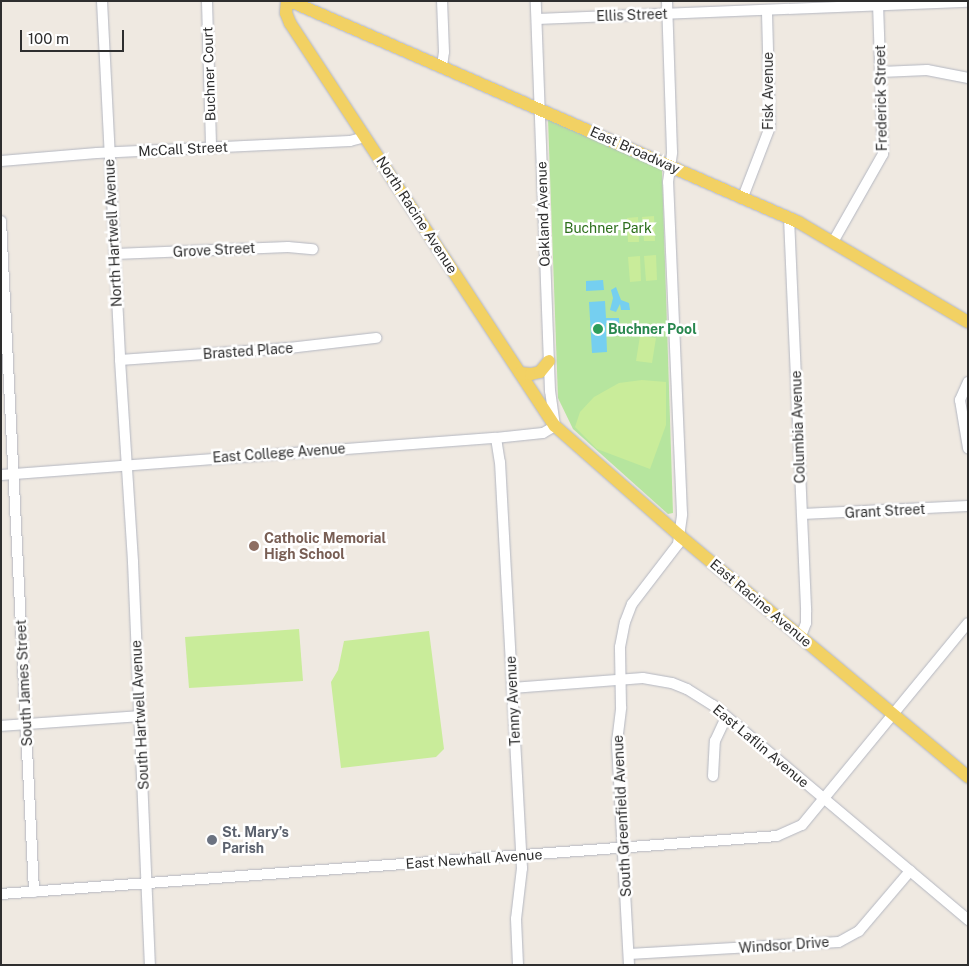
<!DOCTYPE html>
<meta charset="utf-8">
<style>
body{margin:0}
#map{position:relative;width:969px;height:966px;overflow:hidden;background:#efe9e1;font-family:"Public Sans",sans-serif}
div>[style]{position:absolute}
.green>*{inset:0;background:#b6e59e}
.pitch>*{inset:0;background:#c9ec9a}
.water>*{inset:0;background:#75cff0}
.roads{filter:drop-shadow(0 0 1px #b4b7c1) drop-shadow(0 0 1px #b4b7c1)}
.minor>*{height:10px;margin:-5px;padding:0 5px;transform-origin:5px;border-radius:5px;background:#fff}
.major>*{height:12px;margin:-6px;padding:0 6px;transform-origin:6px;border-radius:6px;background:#f2d163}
.dots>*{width:14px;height:14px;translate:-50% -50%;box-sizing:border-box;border:2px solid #fff;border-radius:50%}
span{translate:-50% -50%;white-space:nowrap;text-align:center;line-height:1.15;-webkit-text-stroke:5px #fff;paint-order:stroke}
.street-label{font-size:14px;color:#2e2e2e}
.park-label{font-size:14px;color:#2c6e1b}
.leisure-label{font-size:14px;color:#27864d;font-weight:700}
.left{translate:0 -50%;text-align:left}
.education-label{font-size:14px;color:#785e54;font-weight:700}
.worship-label{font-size:14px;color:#5b616d;font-weight:700}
.frame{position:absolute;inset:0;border:2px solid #2e2e2e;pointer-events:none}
.scale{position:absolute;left:20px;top:30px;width:104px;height:22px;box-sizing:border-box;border:2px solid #2e2e2e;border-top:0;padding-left:6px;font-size:15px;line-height:18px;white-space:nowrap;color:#2e2e2e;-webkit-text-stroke:4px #fff;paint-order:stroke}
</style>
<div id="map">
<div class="green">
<div style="clip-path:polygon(548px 119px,662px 170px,673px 513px,668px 514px,573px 429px,558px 398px)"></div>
</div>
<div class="pitch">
<div style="clip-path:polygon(654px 216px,655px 241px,644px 241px,642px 217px)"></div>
<div style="clip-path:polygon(638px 217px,639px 242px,628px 242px,627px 218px)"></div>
<div style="clip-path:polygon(656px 255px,657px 280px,646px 281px,644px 256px)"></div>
<div style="clip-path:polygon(640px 256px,641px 281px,630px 282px,628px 257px)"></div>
<div style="clip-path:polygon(640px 336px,656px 338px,652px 363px,636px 361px)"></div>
<div style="clip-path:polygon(642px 380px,666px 382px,666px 425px,650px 469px,597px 449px,575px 427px,580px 412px,594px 397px,619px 383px)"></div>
<div style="clip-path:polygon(299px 629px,303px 681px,189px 688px,185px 637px)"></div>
<div style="clip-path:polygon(429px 631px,444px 749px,436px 757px,341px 768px,331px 682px,338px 670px,344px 641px)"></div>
</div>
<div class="water">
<div style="clip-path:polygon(603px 280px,604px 290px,586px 291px,586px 281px)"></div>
<div style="clip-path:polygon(616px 287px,621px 300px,629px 303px,630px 310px,621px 310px,620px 304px,616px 312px,610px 310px,613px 298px,611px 290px)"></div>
<div style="clip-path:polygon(605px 301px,606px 318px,619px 318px,620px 335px,610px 336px,610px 323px,606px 323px,607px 352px,592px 353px,589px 302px)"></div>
</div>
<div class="roads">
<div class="minor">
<div style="left:102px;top:1px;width:359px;rotate:87.1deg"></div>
<div style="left:120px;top:360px;width:202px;rotate:86.3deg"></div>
<div style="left:133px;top:562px;width:403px;rotate:87.6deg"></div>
<div style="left:207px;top:1px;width:146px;rotate:88.4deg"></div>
<div style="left:537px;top:19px;width:431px;rotate:-2.3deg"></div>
<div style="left:442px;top:66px;width:14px;rotate:-82deg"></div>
<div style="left:444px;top:52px;width:51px;rotate:-92.2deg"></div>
<div style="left:881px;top:72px;width:46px;rotate:-2.5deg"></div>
<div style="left:927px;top:70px;width:42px;rotate:11deg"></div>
<div style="left:1px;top:161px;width:96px;rotate:-4.8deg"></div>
<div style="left:97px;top:153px;width:253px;rotate:-2.7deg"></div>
<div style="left:350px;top:141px;width:16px;rotate:-15deg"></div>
<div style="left:743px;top:197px;width:75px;rotate:-68.9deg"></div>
<div style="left:770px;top:127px;width:117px;rotate:-91.5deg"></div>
<div style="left:789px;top:218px;width:394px;rotate:87.5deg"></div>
<div style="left:806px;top:612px;width:11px;rotate:90deg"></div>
<div style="left:806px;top:623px;width:14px;rotate:111deg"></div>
<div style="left:1px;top:221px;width:672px;rotate:87.18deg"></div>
<div style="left:833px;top:242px;width:101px;rotate:-60.4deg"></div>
<div style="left:883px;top:154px;width:153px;rotate:-91.9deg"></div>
<div style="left:115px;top:254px;width:173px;rotate:-2.3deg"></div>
<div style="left:288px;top:247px;width:25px;rotate:5deg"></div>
<div style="left:120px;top:360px;width:169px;rotate:-4.1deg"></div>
<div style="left:289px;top:348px;width:88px;rotate:-6.6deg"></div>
<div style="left:968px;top:382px;width:20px;rotate:114deg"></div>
<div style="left:960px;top:400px;width:49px;rotate:80.5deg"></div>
<div style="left:496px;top:438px;width:24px;rotate:81deg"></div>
<div style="left:500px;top:462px;width:407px;rotate:86.9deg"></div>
<div style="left:522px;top:868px;width:51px;rotate:96.7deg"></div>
<div style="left:516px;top:919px;width:46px;rotate:87.5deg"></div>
<div style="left:1px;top:475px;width:496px;rotate:-4.3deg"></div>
<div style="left:496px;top:438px;width:47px;rotate:-6.1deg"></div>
<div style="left:543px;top:433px;width:14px;rotate:-30deg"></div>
<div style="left:555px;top:426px;width:35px;rotate:-98deg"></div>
<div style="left:550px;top:391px;width:390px;rotate:-92.1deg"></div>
<div style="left:802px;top:514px;width:166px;rotate:-2.8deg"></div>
<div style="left:512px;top:688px;width:131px;rotate:-4.4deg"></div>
<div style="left:643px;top:678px;width:29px;rotate:10deg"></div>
<div style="left:672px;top:683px;width:16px;rotate:22deg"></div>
<div style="left:687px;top:689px;width:31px;rotate:32deg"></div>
<div style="left:713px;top:705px;width:334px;rotate:40.1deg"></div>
<div style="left:1px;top:726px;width:139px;rotate:-4.1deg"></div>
<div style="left:713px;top:776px;width:35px;rotate:-87deg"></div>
<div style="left:715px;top:741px;width:26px;rotate:-65deg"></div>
<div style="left:1px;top:894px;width:778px;rotate:-4.27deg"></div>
<div style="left:777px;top:836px;width:27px;rotate:-24deg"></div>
<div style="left:802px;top:825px;width:261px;rotate:-50.6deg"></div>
<div style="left:629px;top:954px;width:210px;rotate:-3.3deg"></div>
<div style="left:839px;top:942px;width:23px;rotate:-29deg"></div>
<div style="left:859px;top:931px;width:79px;rotate:-49.6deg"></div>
<div style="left:629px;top:965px;width:223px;rotate:-93.1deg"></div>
<div style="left:617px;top:742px;width:35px;rotate:-83deg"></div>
<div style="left:621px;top:707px;width:60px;rotate:-91deg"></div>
<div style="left:620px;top:647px;width:25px;rotate:-79deg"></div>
<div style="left:625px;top:622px;width:19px;rotate:-69deg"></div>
<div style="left:632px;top:604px;width:76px;rotate:-52.5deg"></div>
<div style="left:678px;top:544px;width:30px;rotate:-82deg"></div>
<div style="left:682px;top:514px;width:332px;rotate:-92.4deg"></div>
<div style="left:668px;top:182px;width:30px;rotate:-82deg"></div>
<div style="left:672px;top:152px;width:151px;rotate:-91.9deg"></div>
</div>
<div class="major">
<div style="left:287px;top:1px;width:12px;rotate:95deg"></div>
<div style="left:286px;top:13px;width:11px;rotate:68deg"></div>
<div style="left:290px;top:23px;width:482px;rotate:56.7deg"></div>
<div style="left:555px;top:426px;width:167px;rotate:41.3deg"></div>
<div style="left:680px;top:536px;width:376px;rotate:39.9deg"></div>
<div style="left:290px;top:1px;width:554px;rotate:23.51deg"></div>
<div style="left:798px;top:222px;width:197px;rotate:30.5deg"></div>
<div style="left:520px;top:373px;width:11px;rotate:5deg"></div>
<div style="left:531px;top:374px;width:9px;rotate:-13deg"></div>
<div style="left:540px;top:372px;width:14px;rotate:-51deg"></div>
</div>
</div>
<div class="dots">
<div style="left:598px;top:329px;background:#2e9e5b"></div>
<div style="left:254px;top:546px;background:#8d6e63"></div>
<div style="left:212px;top:840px;background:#6b7280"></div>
</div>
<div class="street-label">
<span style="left:632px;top:15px;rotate:-2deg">Ellis Street</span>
<span style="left:209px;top:74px;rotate:-92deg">Buchner Court</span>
<span style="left:768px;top:91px;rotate:-90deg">Fisk Avenue</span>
<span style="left:881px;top:98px;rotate:-91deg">Frederick Street</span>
<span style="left:183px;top:149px;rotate:-3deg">McCall Street</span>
<span style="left:635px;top:150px;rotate:24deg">East Broadway</span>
<span style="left:543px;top:214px;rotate:-92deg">Oakland Avenue</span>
<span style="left:417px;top:215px;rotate:57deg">North Racine Avenue</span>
<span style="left:113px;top:233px;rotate:-93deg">North Hartwell Avenue</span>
<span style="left:214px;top:250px;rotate:-3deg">Grove Street</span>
<span style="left:248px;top:351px;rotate:-4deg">Brasted Place</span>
<span style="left:798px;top:427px;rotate:-92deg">Columbia Avenue</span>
<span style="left:279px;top:453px;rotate:-4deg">East College Avenue</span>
<span style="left:885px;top:511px;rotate:-3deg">Grant Street</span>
<span style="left:761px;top:603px;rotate:40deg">East Racine Avenue</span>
<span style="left:24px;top:683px;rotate:-93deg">South James Street</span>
<span style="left:513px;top:701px;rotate:-93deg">Tenny Avenue</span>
<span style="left:140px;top:715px;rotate:-93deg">South Hartwell Avenue</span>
<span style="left:761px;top:746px;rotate:40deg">East Laflin Avenue</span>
<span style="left:622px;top:816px;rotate:-93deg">South Greenfield Avenue</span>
<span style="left:474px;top:859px;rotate:-4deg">East Newhall Avenue</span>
<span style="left:784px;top:945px;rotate:-4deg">Windsor Drive</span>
</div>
<div class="park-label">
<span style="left:608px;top:228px">Buchner Park</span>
</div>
<div class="leisure-label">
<span class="left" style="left:608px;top:329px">Buchner Pool</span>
</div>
<div class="education-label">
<span class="left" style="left:264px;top:546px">Catholic Memorial<br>High School</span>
</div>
<div class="worship-label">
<span class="left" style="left:222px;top:840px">St. Mary’s<br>Parish</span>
</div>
<div class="frame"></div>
<div class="scale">100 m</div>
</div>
